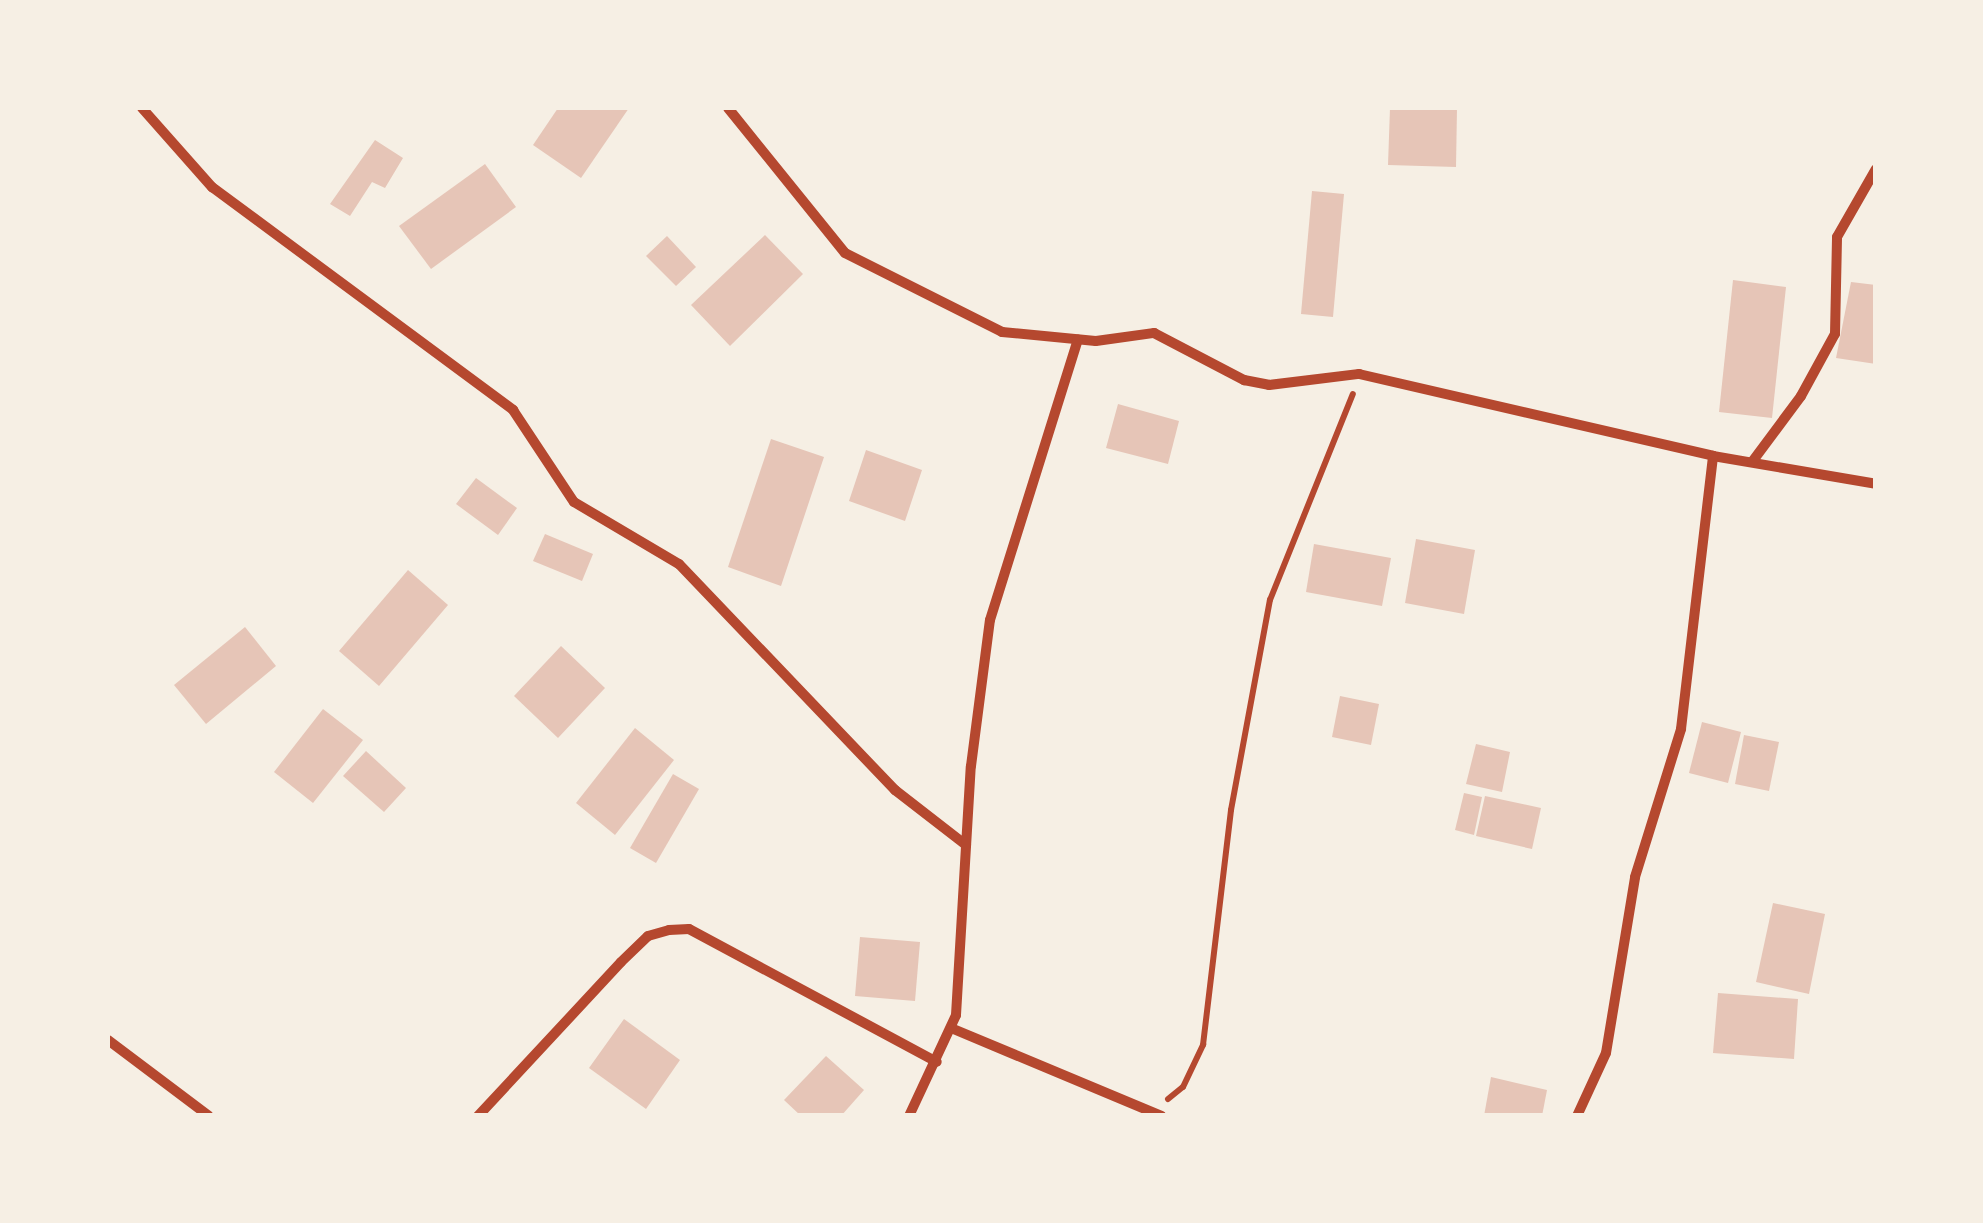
<!DOCTYPE html>
<style>
body{margin:0}
#map{position:relative;width:1983px;height:1223px;overflow:hidden;background:#f6efe4;font-family:Roboto,sans-serif}
div>[style]{position:absolute}
.building>*{inset:0;background:#e6c5b7}
.path>*{height:6px;margin:-3px;padding:0 3px;transform-origin:3px;border-radius:3px;background:#b5482f}
.minor>*{height:10px;margin:-5px;padding:0 5px;transform-origin:5px;border-radius:5px;background:#b5482f}
span{translate:-50% -50%;white-space:nowrap;text-align:center;line-height:1.15;-webkit-text-stroke:10px #f6efe4;paint-order:stroke}
.frame{position:absolute;inset:0;border:110px solid #f6efe4;pointer-events:none}
</style>
<div id="map">
<div class="building">
<div style="clip-path:polygon(558px 108px,629px 108px,581px 178px,533px 145px)"></div>
<div style="clip-path:polygon(1390px 108px,1457px 108px,1456px 167px,1388px 165px)"></div>
<div style="clip-path:polygon(375px 140px,403px 158px,385px 188px,372px 182px,350px 216px,330px 204px)"></div>
<div style="clip-path:polygon(485px 164px,516px 207px,431px 269px,399px 226px)"></div>
<div style="clip-path:polygon(1312px 191px,1344px 194px,1333px 317px,1301px 314px)"></div>
<div style="clip-path:polygon(765px 235px,803px 274px,730px 346px,691px 305px)"></div>
<div style="clip-path:polygon(667px 236px,696px 267px,676px 286px,646px 256px)"></div>
<div style="clip-path:polygon(1733px 280px,1786px 287px,1772px 418px,1719px 412px)"></div>
<div style="clip-path:polygon(1851px 282px,1876px 285px,1876px 364px,1836px 358px)"></div>
<div style="clip-path:polygon(1118px 404px,1179px 421px,1168px 464px,1106px 448px)"></div>
<div style="clip-path:polygon(771px 439px,824px 457px,781px 586px,728px 567px)"></div>
<div style="clip-path:polygon(866px 450px,922px 470px,905px 521px,849px 501px)"></div>
<div style="clip-path:polygon(476px 478px,517px 508px,498px 535px,456px 504px)"></div>
<div style="clip-path:polygon(545px 534px,593px 554px,582px 581px,533px 561px)"></div>
<div style="clip-path:polygon(1416px 539px,1475px 550px,1464px 614px,1405px 603px)"></div>
<div style="clip-path:polygon(1314px 544px,1391px 558px,1382px 606px,1306px 592px)"></div>
<div style="clip-path:polygon(408px 570px,448px 605px,379px 686px,339px 651px)"></div>
<div style="clip-path:polygon(245px 627px,276px 666px,206px 724px,174px 685px)"></div>
<div style="clip-path:polygon(561px 646px,605px 688px,558px 738px,514px 696px)"></div>
<div style="clip-path:polygon(1340px 696px,1379px 704px,1371px 745px,1332px 737px)"></div>
<div style="clip-path:polygon(323px 709px,363px 740px,313px 803px,274px 772px)"></div>
<div style="clip-path:polygon(1702px 722px,1741px 732px,1728px 783px,1689px 773px)"></div>
<div style="clip-path:polygon(635px 728px,674px 760px,615px 835px,576px 803px)"></div>
<div style="clip-path:polygon(1744px 735px,1779px 742px,1769px 791px,1735px 784px)"></div>
<div style="clip-path:polygon(1476px 744px,1510px 752px,1502px 792px,1466px 784px)"></div>
<div style="clip-path:polygon(366px 751px,406px 788px,384px 812px,343px 776px)"></div>
<div style="clip-path:polygon(673px 774px,699px 789px,656px 863px,630px 848px)"></div>
<div style="clip-path:polygon(1464px 793px,1482px 797px,1474px 835px,1455px 830px)"></div>
<div style="clip-path:polygon(1485px 796px,1541px 808px,1532px 849px,1476px 836px)"></div>
<div style="clip-path:polygon(1773px 903px,1825px 914px,1809px 994px,1756px 982px)"></div>
<div style="clip-path:polygon(860px 937px,920px 942px,915px 1001px,855px 996px)"></div>
<div style="clip-path:polygon(1718px 993px,1798px 999px,1794px 1059px,1713px 1053px)"></div>
<div style="clip-path:polygon(624px 1019px,680px 1060px,646px 1109px,589px 1068px)"></div>
<div style="clip-path:polygon(826px 1056px,864px 1090px,841px 1116px,801px 1116px,784px 1100px)"></div>
<div style="clip-path:polygon(1491px 1077px,1547px 1090px,1542px 1116px,1484px 1116px)"></div>
</div>
<div class="path">
<div style="left:1168px;top:1099px;width:19px;rotate:-39deg"></div>
<div style="left:1183px;top:1087px;width:47px;rotate:-64.5deg"></div>
<div style="left:1203px;top:1045px;width:237px;rotate:-83.2deg"></div>
<div style="left:1231px;top:810px;width:214px;rotate:-79.5deg"></div>
<div style="left:1270px;top:600px;width:222px;rotate:-68.1deg"></div>
</div>
<div class="minor">
<div style="left:142px;top:108px;width:106px;rotate:48.5deg"></div>
<div style="left:212px;top:187px;width:375px;rotate:36.5deg"></div>
<div style="left:513px;top:410px;width:110px;rotate:56.5deg"></div>
<div style="left:574px;top:502px;width:122px;rotate:30.6deg"></div>
<div style="left:679px;top:564px;width:313px;rotate:46.3deg"></div>
<div style="left:895px;top:790px;width:90px;rotate:37.8deg"></div>
<div style="left:728px;top:108px;width:186px;rotate:51.1deg"></div>
<div style="left:845px;top:253px;width:176px;rotate:26.7deg"></div>
<div style="left:1002px;top:332px;width:94px;rotate:5.5deg"></div>
<div style="left:1096px;top:341px;width:59px;rotate:-7.9deg"></div>
<div style="left:1154px;top:333px;width:102px;rotate:27.6deg"></div>
<div style="left:1244px;top:380px;width:25px;rotate:11deg"></div>
<div style="left:1269px;top:385px;width:91px;rotate:-7deg"></div>
<div style="left:1359px;top:374px;width:363px;rotate:13deg"></div>
<div style="left:1713px;top:456px;width:165px;rotate:9.7deg"></div>
<div style="left:1752px;top:462px;width:82px;rotate:-53.4deg"></div>
<div style="left:1801px;top:396px;width:71px;rotate:-61.3deg"></div>
<div style="left:1835px;top:334px;width:97px;rotate:-88.8deg"></div>
<div style="left:1837px;top:237px;width:78px;rotate:-60.2deg"></div>
<div style="left:951px;top:1028px;width:228px;rotate:22.7deg"></div>
<div style="left:108px;top:1040px;width:126px;rotate:37deg"></div>
<div style="left:478px;top:1116px;width:210px;rotate:-47.1deg"></div>
<div style="left:621px;top:962px;width:37px;rotate:-44deg"></div>
<div style="left:648px;top:936px;width:22px;rotate:-16deg"></div>
<div style="left:669px;top:930px;width:20px;rotate:-3deg"></div>
<div style="left:689px;top:929px;width:281px;rotate:28.2deg"></div>
<div style="left:909px;top:1116px;width:111px;rotate:-65deg"></div>
<div style="left:956px;top:1015px;width:249px;rotate:-86.6deg"></div>
<div style="left:971px;top:766px;width:147px;rotate:-82.6deg"></div>
<div style="left:990px;top:620px;width:294px;rotate:-72.6deg"></div>
<div style="left:1577px;top:1116px;width:69px;rotate:-65.3deg"></div>
<div style="left:1606px;top:1053px;width:178px;rotate:-80.6deg"></div>
<div style="left:1635px;top:877px;width:155px;rotate:-72.7deg"></div>
<div style="left:1681px;top:729px;width:275px;rotate:-83.3deg"></div>
</div>
<div class="frame"></div>
</div>
